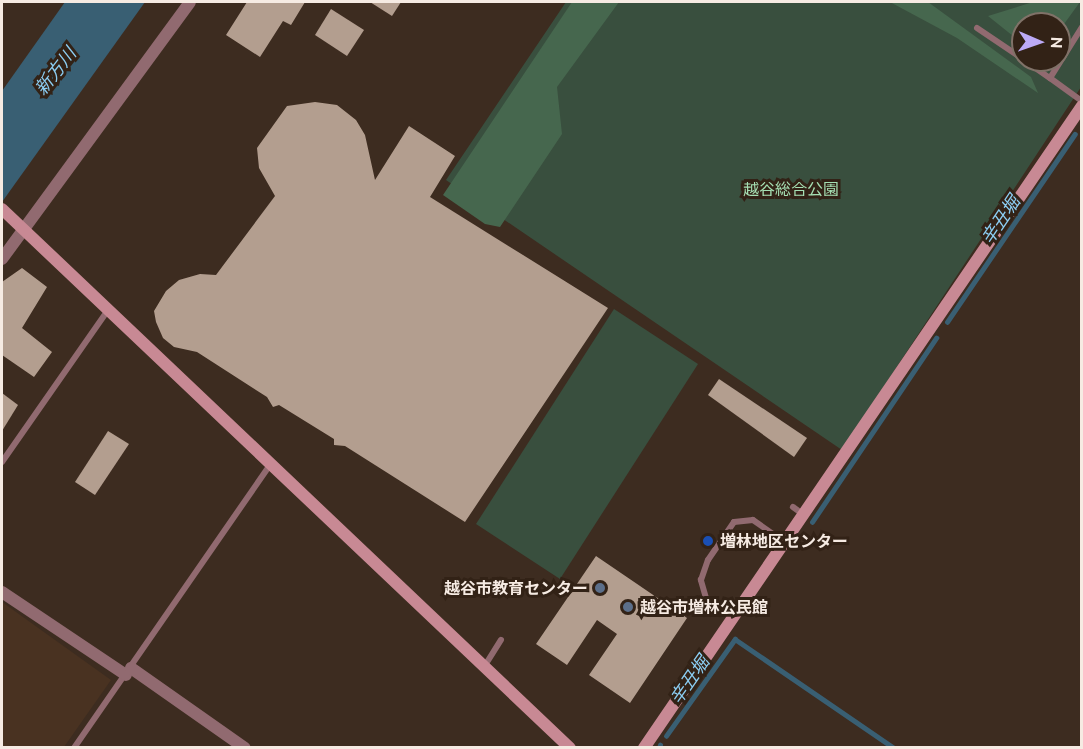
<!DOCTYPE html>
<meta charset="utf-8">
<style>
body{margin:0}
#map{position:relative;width:1083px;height:749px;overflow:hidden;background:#3d2c20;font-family:Ubuntu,"Noto Sans JP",sans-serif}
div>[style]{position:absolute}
.built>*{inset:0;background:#493221}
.green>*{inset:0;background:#394f3e}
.forest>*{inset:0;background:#46674e}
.water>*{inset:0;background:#395f73}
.stream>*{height:4.5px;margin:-2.25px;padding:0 2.25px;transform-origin:2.25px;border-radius:2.25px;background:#395f73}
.building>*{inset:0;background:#b39e8f}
.lane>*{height:6px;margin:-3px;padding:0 3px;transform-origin:3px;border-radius:3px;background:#916a70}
.street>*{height:12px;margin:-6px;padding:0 6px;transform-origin:6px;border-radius:6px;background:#916a70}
.secondary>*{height:12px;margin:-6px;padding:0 6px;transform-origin:6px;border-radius:6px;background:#c88994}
.dots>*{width:16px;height:16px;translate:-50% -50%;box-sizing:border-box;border:3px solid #322216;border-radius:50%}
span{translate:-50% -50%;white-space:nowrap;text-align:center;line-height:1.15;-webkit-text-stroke:6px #322216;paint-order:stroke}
.park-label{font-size:16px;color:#a5dfb3}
.poi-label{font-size:16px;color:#f6ebe3;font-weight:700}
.left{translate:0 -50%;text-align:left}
.right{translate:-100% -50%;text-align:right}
.water-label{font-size:18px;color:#8ccef3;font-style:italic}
.frame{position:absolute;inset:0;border:3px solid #f6ebe3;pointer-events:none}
.north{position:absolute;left:1011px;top:12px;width:60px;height:60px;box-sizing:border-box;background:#322216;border:2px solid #807268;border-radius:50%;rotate:92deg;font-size:16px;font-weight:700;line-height:24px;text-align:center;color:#f6ebe3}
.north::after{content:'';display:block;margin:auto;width:21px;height:27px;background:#bcaaf6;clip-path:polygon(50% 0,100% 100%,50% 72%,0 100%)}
</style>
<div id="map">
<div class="built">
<div style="clip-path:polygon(2px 602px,111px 680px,64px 747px,2px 747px)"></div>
</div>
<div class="green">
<div style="clip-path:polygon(evenodd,566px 2px,1081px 2px,1081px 87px,842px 450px,446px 180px,566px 2px,1023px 24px,1059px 24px,1059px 60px,1023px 60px,1023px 24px)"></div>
<div style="clip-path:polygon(614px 309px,698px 364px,560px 579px,476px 524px)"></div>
</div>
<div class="forest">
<div style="clip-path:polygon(572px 2px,619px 2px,557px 87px,562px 134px,500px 227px,485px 224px,443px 195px)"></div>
<div style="clip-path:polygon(890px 2px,928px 2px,1031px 77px,1038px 93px,957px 38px)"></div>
<div style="clip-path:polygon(1033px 2px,1080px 2px,1059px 31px,1059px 24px,1023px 24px,1023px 44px,988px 16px)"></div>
</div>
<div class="water">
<div style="clip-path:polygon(65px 2px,145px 2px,2px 202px,2px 91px)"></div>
</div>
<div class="stream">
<div style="left:947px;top:322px;width:227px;rotate:-55.8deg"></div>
<div style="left:812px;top:522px;width:222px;rotate:-56deg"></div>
<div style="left:666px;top:736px;width:119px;rotate:-54.6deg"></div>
<div style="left:735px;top:639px;width:193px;rotate:34.4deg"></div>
<div style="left:659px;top:748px;width:3px;rotate:-72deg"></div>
</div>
<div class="building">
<div style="clip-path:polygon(247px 2px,305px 2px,291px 25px,283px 21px,260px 57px,226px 35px)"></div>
<div style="clip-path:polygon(370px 2px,401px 2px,392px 16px)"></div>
<div style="clip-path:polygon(331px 9px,364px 30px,347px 56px,315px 35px)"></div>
<div style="clip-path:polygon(315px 102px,337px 105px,356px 120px,365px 135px,375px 180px,409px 126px,455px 156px,430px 197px,608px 308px,465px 522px,345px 446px,334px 445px,334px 439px,279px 405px,273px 407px,267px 397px,197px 352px,174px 347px,163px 338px,156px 322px,154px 311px,166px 291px,179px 280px,200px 274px,216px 275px,275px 196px,259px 168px,257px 148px,287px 106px)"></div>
<div style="clip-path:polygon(22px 268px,47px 287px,22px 328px,52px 352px,34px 377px,2px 355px,2px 282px)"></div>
<div style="clip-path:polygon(719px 379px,807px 438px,794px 457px,708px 395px)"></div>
<div style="clip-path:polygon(2px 393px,18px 405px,2px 431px)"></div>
<div style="clip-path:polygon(108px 431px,129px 444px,95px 495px,75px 482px)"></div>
<div style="clip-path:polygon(596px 556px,687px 618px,630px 703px,589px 675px,617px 634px,597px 620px,567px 665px,536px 644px)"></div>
</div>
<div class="lane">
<div style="left:1082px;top:27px;width:60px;rotate:122.1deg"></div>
<div style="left:1050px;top:78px;width:39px;rotate:36deg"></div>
<div style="left:977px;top:28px;width:55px;rotate:34deg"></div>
<div style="left:1024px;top:60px;width:32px;rotate:35deg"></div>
<div style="left:2px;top:462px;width:185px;rotate:-55.1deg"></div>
<div style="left:793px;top:507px;width:14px;rotate:36deg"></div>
<div style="left:734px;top:617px;width:34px;rotate:-146deg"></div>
<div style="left:706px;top:598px;width:19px;rotate:-106deg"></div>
<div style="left:701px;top:580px;width:21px;rotate:-71deg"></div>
<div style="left:708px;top:560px;width:46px;rotate:-55.6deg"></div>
<div style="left:734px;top:522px;width:19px;rotate:-6deg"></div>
<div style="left:753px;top:520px;width:39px;rotate:35deg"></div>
<div style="left:484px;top:667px;width:32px;rotate:-58deg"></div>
<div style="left:74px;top:748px;width:346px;rotate:-55.3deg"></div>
</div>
<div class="street">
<div style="left:2px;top:259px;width:318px;rotate:-53.8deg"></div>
<div style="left:2px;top:592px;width:149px;rotate:33.8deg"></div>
<div style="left:131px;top:668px;width:139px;rotate:35.1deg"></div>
</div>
<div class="secondary">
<div style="left:2px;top:209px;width:783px;rotate:43.5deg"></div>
<div style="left:644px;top:748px;width:777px;rotate:-55.7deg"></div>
</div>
<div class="dots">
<div style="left:708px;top:541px;background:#1a4fb4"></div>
<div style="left:600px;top:588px;background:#5c6f8a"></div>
<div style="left:628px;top:607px;background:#5c6f8a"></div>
</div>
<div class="park-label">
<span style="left:791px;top:189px">越谷総合公園</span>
</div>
<div class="poi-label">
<span class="left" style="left:720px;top:541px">増林地区センター</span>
<span class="right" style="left:588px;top:588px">越谷市教育センター</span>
<span class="left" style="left:640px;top:607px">越谷市増林公民館</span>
</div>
<div class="water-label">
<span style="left:55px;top:71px;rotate:-52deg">新方川</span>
<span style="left:1000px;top:220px;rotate:-56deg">辛丑堀</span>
<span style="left:689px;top:680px;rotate:-55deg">辛丑堀</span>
</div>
<div class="frame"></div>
<div class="north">N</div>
</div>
